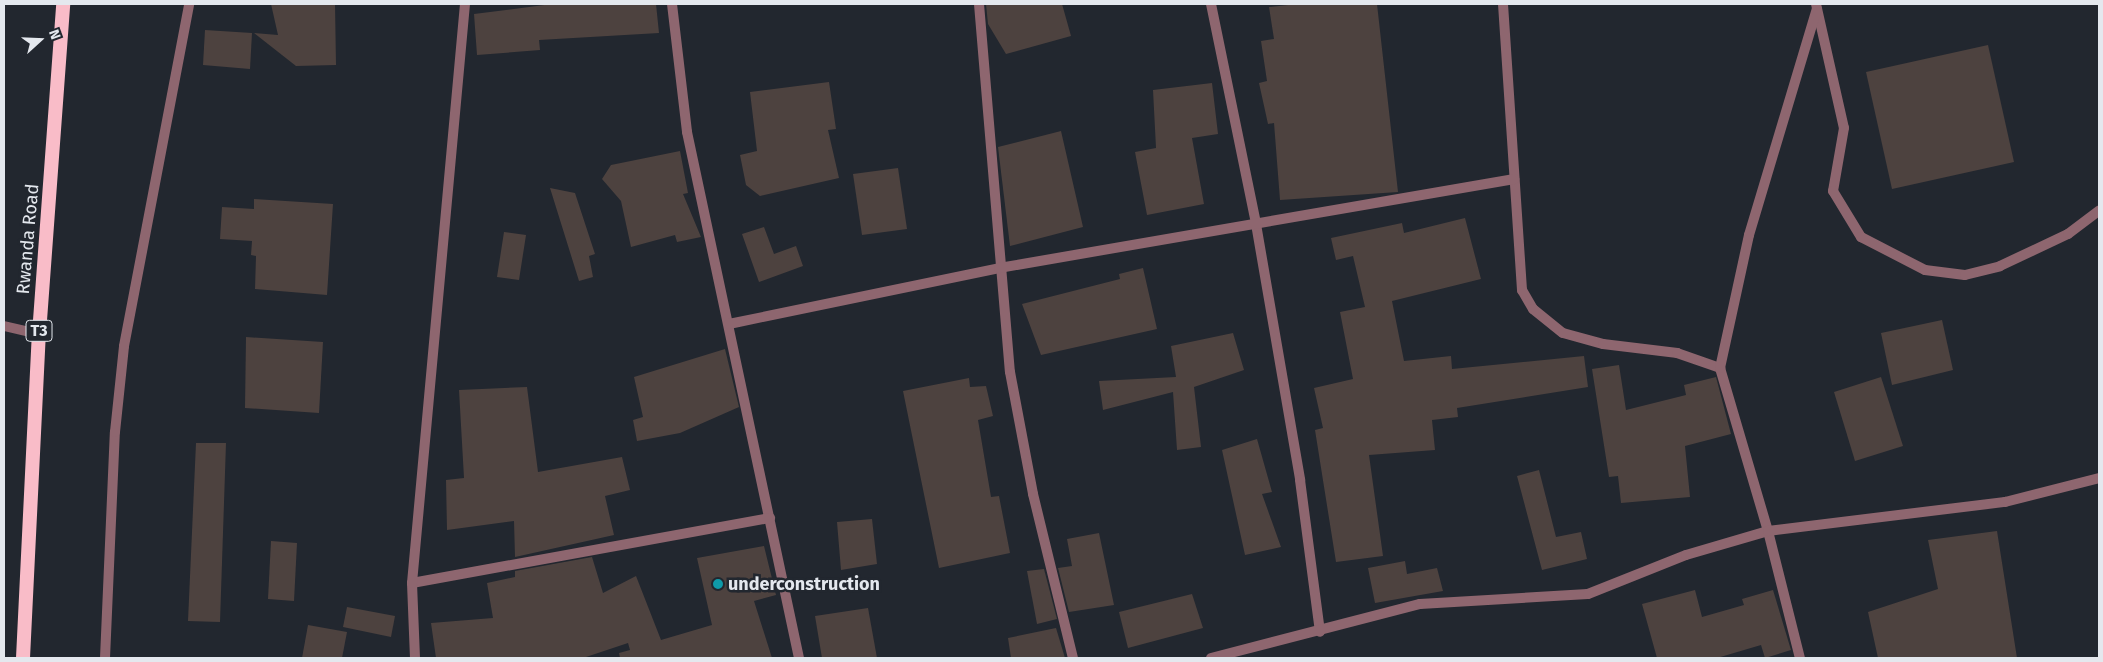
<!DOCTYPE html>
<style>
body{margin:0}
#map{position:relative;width:2103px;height:662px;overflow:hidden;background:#22272f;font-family:"Fira Sans",sans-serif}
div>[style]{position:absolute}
.building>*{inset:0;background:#4d423f}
.minor>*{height:10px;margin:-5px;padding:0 5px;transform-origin:5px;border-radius:5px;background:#8e666f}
.trunk>*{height:14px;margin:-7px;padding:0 7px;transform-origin:7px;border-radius:7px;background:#f9bcc8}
.dots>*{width:14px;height:14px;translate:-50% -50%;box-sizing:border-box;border:2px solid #22272f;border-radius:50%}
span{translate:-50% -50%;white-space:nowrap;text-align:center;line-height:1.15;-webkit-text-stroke:5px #22272f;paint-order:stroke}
.shield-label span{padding:1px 4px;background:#22272f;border:1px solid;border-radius:4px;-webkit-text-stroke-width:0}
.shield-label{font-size:16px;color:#e4e8ee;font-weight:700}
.street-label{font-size:18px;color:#e4e8ee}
.poi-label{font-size:18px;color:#e4e8ee;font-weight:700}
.left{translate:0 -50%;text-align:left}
.frame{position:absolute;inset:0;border:5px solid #e4e8ee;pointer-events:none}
.north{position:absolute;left:15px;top:15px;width:50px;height:50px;-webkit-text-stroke:4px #22272f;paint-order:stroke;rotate:70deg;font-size:14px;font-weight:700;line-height:20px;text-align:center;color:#e4e8ee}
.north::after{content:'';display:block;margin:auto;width:18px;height:22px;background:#e4e8ee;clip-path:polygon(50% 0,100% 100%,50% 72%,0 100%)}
</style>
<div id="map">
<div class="building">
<div style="clip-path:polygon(271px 4px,335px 4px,336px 65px,296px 66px,254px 33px,278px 35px)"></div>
<div style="clip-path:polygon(552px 4px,656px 4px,659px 33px,539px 40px,540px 50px,477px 55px,474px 14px)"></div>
<div style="clip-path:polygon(986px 4px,1062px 4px,1071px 36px,1006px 54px,988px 24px)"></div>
<div style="clip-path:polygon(1297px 4px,1377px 4px,1398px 192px,1280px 200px,1274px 123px,1268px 124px,1259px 83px,1267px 81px,1261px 41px,1274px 39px,1269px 7px)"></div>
<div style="clip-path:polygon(205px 30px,252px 33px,250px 69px,203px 65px)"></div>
<div style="clip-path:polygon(1988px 45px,2014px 162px,1892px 189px,1866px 72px)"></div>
<div style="clip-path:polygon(829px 82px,836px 129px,828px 130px,839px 178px,760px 196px,746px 185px,740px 155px,757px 151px,750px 92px)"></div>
<div style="clip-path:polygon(1212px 83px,1218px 134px,1192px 138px,1204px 204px,1147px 215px,1135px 152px,1156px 148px,1153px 90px)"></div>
<div style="clip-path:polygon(1061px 131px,1083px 227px,1010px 246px,998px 147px)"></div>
<div style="clip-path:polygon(680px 151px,688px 193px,683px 194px,701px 237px,677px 242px,675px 235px,631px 247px,621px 201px,602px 179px,611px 165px)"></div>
<div style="clip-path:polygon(898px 168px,907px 229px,862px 235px,853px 174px)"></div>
<div style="clip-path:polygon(550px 188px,575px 193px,595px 254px,589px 256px,593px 277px,579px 281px)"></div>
<div style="clip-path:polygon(254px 199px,333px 204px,327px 295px,255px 289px,256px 256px,251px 255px,252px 241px,220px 239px,222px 207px,254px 209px)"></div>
<div style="clip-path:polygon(1465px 218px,1481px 279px,1392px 301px,1404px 361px,1451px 356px,1452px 369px,1584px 356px,1588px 387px,1457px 408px,1458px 417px,1432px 420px,1435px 450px,1369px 455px,1383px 556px,1336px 562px,1315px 430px,1323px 428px,1314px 388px,1353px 379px,1340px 312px,1365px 307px,1353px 256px,1336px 260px,1331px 238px,1402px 223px,1404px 233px)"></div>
<div style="clip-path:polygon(764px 227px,774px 254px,796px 246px,803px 266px,759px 282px,742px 234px)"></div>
<div style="clip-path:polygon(504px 232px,526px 235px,519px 280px,497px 277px)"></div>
<div style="clip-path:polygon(1143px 268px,1157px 329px,1041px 355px,1022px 304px,1120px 279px,1119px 274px)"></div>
<div style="clip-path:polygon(1942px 320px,1953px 370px,1892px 385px,1881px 333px)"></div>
<div style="clip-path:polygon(1233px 333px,1244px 370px,1194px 387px,1201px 447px,1177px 450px,1173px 392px,1103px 410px,1099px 381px,1176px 377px,1171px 346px)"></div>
<div style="clip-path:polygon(246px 337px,323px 342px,319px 413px,245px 408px)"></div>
<div style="clip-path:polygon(725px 349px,739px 407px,680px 433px,637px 441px,633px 420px,643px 417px,634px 377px)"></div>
<div style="clip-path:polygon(1619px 365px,1626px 410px,1686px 395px,1684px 385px,1716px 377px,1731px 434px,1685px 446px,1690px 497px,1621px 503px,1618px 476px,1609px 477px,1592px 369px)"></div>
<div style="clip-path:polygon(1881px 377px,1903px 446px,1855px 461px,1834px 392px)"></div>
<div style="clip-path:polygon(969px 378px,970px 387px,986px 386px,993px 416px,978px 420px,991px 497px,999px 496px,1010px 553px,939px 568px,903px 391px)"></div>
<div style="clip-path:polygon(527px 387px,538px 472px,622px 457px,630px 490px,605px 496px,614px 535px,515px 557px,514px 521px,447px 530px,446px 480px,464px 478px,459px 390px)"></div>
<div style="clip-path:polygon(1257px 439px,1272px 492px,1262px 494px,1281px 547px,1245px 555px,1222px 450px)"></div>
<div style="clip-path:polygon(196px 443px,226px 443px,220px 622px,188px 621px)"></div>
<div style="clip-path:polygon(1539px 470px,1556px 537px,1581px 532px,1587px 559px,1542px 570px,1517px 476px)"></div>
<div style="clip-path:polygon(872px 519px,877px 564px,841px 570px,837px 522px)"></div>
<div style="clip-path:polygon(1997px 531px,2017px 658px,1878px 658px,1868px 612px,1938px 589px,1928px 540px)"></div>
<div style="clip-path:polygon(1099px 533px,1114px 605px,1069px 612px,1058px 568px,1072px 566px,1067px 539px)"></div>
<div style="clip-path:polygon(271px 541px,297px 543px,294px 601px,268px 599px)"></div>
<div style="clip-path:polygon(764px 546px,776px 595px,754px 601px,772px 658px,620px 658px,619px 653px,630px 650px,628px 643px,583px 658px,436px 658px,431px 623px,493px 618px,487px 583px,515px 577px,515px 571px,592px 557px,603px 593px,636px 576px,661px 640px,712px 625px,697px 558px)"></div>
<div style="clip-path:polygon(1405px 561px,1407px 574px,1437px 568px,1443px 591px,1375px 603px,1368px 568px)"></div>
<div style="clip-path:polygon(1044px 569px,1057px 619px,1037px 624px,1027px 571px)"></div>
<div style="clip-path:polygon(1695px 590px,1702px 617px,1744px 605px,1742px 599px,1773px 590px,1791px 650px,1765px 658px,1761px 645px,1717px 658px,1657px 658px,1642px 604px)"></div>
<div style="clip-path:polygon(1192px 594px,1203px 628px,1128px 648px,1119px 612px)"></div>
<div style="clip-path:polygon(347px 607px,395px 616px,391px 637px,343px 627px)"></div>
<div style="clip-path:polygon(868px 608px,877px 658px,822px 658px,815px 616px)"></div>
<div style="clip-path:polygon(308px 625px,347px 632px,342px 658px,302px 658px)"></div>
<div style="clip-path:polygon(1056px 628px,1065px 658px,1011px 658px,1008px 638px)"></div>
</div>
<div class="minor">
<div style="left:672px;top:4px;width:129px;rotate:83.3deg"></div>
<div style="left:687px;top:132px;width:538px;rotate:77.98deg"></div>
<div style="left:979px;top:4px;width:369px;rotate:85.2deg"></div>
<div style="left:1010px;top:372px;width:124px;rotate:79.3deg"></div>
<div style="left:1033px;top:494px;width:169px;rotate:76.3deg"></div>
<div style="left:1211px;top:4px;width:225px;rotate:78.4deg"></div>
<div style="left:1256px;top:224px;width:260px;rotate:80.2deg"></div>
<div style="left:1300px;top:480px;width:153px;rotate:82.5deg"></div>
<div style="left:1503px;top:4px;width:287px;rotate:86.2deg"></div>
<div style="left:1522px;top:290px;width:22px;rotate:60deg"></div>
<div style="left:1533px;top:309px;width:38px;rotate:39deg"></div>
<div style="left:1563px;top:333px;width:41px;rotate:15.4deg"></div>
<div style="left:1603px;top:344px;width:75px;rotate:6.9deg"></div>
<div style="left:1677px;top:353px;width:46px;rotate:19.2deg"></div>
<div style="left:1720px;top:368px;width:170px;rotate:73.6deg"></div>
<div style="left:1768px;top:531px;width:131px;rotate:75.9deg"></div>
<div style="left:1816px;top:4px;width:127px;rotate:77.3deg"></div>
<div style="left:1844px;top:128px;width:64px;rotate:99.9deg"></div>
<div style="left:1833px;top:191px;width:54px;rotate:58.7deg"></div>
<div style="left:1861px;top:237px;width:72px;rotate:27.3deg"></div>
<div style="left:1925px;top:270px;width:40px;rotate:7.1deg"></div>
<div style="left:1965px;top:275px;width:36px;rotate:-14deg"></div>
<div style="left:2000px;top:266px;width:75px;rotate:-25.2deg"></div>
<div style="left:2068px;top:234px;width:39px;rotate:-37deg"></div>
<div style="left:729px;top:324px;width:276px;rotate:-11.7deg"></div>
<div style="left:999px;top:268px;width:523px;rotate:-9.8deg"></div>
<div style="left:4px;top:326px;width:36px;rotate:13deg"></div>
<div style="left:1720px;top:368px;width:136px;rotate:-77.7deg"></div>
<div style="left:1749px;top:235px;width:236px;rotate:-73.3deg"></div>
<div style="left:412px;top:583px;width:364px;rotate:-10.3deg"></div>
<div style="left:105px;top:658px;width:226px;rotate:-87.5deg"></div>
<div style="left:115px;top:432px;width:86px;rotate:-84deg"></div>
<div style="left:124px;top:346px;width:348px;rotate:-79.2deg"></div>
<div style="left:415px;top:658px;width:75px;rotate:-92.3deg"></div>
<div style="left:412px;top:583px;width:581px;rotate:-84.77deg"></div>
<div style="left:1211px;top:658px;width:216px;rotate:-14.5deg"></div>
<div style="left:1420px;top:604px;width:168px;rotate:-3.4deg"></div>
<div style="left:1588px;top:594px;width:105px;rotate:-21.7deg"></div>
<div style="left:1686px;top:555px;width:85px;rotate:-16.3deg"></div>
<div style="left:1768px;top:531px;width:239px;rotate:-7deg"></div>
<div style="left:2005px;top:502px;width:97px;rotate:-14.3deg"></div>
</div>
<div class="trunk">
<div style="left:23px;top:658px;width:324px;rotate:-87.2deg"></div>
<div style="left:39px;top:334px;width:331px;rotate:-85.8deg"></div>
</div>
<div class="dots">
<div style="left:718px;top:584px;background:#0f9aa8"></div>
</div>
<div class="shield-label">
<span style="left:39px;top:331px">T3</span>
</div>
<div class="street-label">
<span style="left:28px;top:239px;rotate:-85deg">Rwanda Road</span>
</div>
<div class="poi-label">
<span class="left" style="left:728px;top:584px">underconstruction</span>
</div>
<div class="frame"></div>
<div class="north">N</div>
</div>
